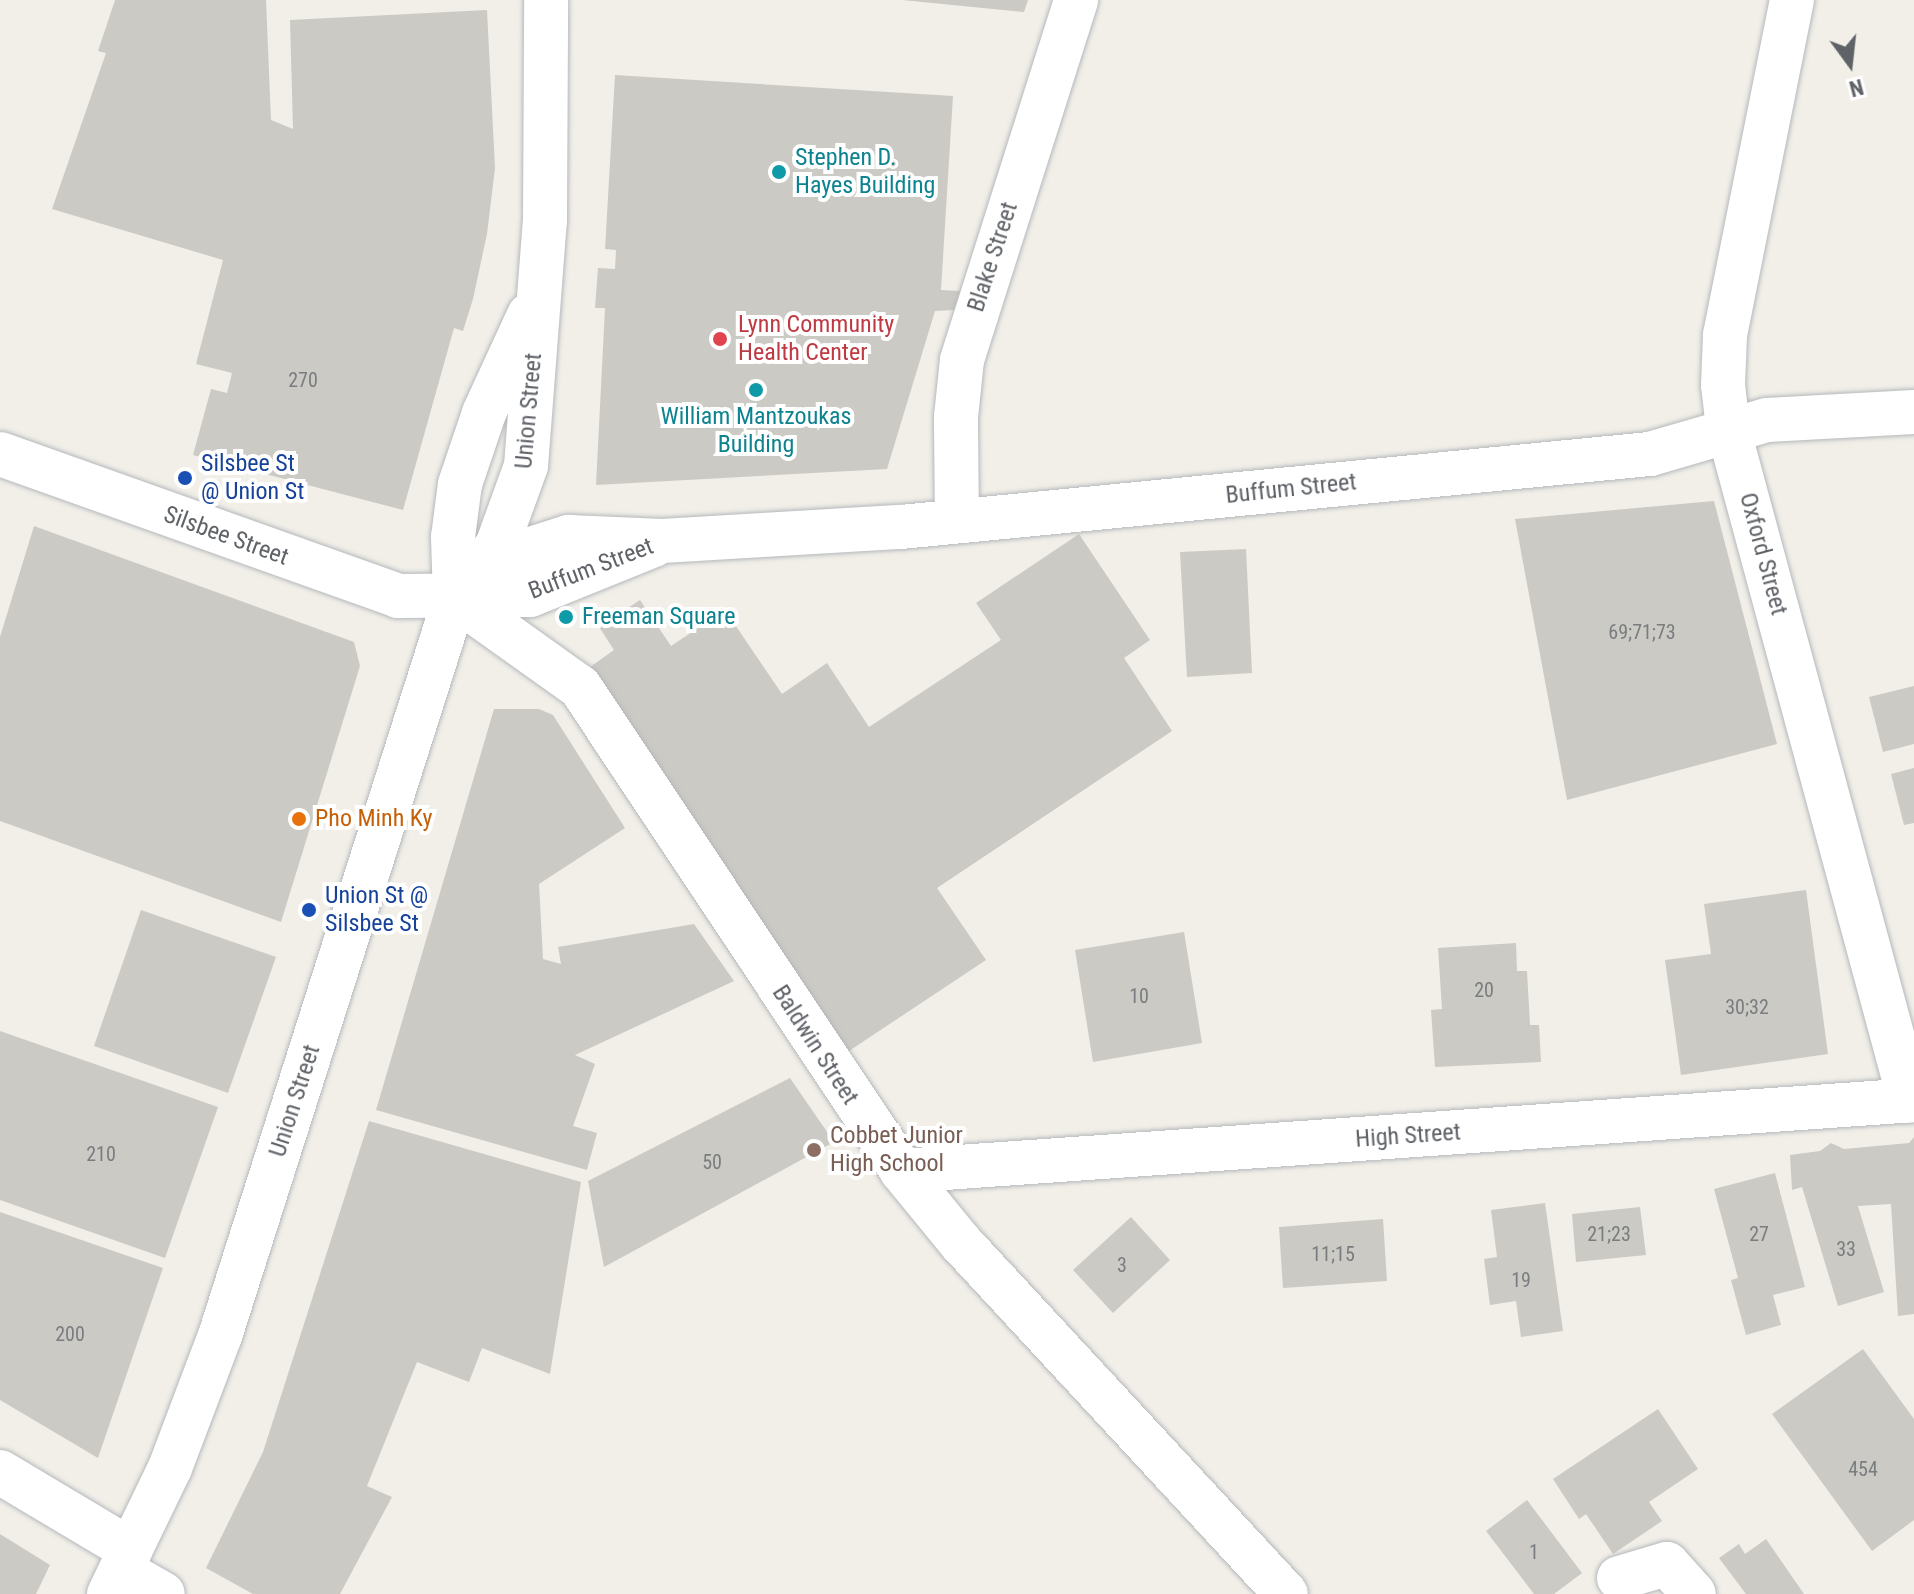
<!DOCTYPE html>
<style>
body{margin:0}
#map{position:relative;width:1914px;height:1594px;overflow:hidden;background:#f1efe8;font-family:"Roboto Condensed",sans-serif}
div>[style]{position:absolute}
.building>*{inset:0;background:#cccac5}
.roads{filter:drop-shadow(0 0 2px #b5b8bc) drop-shadow(0 0 2px #b5b8bc)}
.minor>*{height:44px;margin:-22px;padding:0 22px;transform-origin:22px;border-radius:22px;background:#fff}
.tertiary>*{height:44px;margin:-22px;padding:0 22px;transform-origin:22px;border-radius:22px;background:#fff}
.secondary>*{height:44px;margin:-22px;padding:0 22px;transform-origin:22px;border-radius:22px;background:#fff}
.dots>*{width:22px;height:22px;translate:-50% -50%;box-sizing:border-box;border:4px solid #fff;border-radius:50%}
span{translate:-50% -50%;white-space:nowrap;text-align:center;line-height:1.15;-webkit-text-stroke:8px #fff;paint-order:stroke}
.number-label{font-size:20px;color:#7a7d7f}
.number-label span{-webkit-text-stroke-width:0}
.culture-label{font-size:24px;color:#0d838f}
.left{translate:0 -50%;text-align:left}
.street-label{font-size:24px;color:#5f6368}
.health-label{font-size:24px;color:#be3a42}
.transit-label{font-size:24px;color:#164399}
.food-label{font-size:24px;color:#c56008}
.education-label{font-size:24px;color:#785e54}
.north{position:absolute;left:1810px;top:24px;width:80px;height:80px;-webkit-text-stroke:6px #fff;paint-order:stroke;rotate:165deg;font-size:22px;font-weight:700;line-height:32px;text-align:center;color:#5f6368}
.north::after{content:'';display:block;margin:auto;width:28px;height:36px;background:#5f6368;clip-path:polygon(50% 0,100% 100%,50% 72%,0 100%)}
</style>
<div id="map">
<div class="building">
<div style="clip-path:polygon(115px 0,266px 0,271px 120px,293px 129px,290px 20px,487px 10px,495px 168px,487px 234px,473px 299px,463px 331px,454px 328px,403px 510px,193px 455px,211px 389px,227px 393px,232px 373px,196px 364px,223px 260px,52px 209px,106px 53px,98px 51px)"></div>
<div style="clip-path:polygon(902px 0,1028px 0,1024px 12px)"></div>
<div style="clip-path:polygon(615px 75px,953px 96px,941px 290px,960px 291px,954px 310px,935px 311px,887px 469px,596px 485px,605px 308px,595px 308px,598px 268px,615px 269px,616px 250px,605px 249px)"></div>
<div style="clip-path:polygon(1714px 501px,1777px 744px,1567px 800px,1515px 519px)"></div>
<div style="clip-path:polygon(34px 526px,354px 642px,360px 666px,281px 922px,0 821px,0 637px)"></div>
<div style="clip-path:polygon(1079px 534px,1150px 640px,1124px 658px,1172px 731px,937px 888px,986px 960px,849px 1051px,590px 667px,614px 650px,599px 627px,640px 600px,671px 646px,725px 610px,782px 694px,827px 663px,869px 727px,1001px 640px,976px 603px)"></div>
<div style="clip-path:polygon(1246px 549px,1252px 673px,1187px 677px,1180px 552px)"></div>
<div style="clip-path:polygon(1914px 686px,1914px 744px,1883px 752px,1869px 697px)"></div>
<div style="clip-path:polygon(494px 709px,539px 709px,553px 715px,625px 828px,539px 884px,543px 959px,561px 964px,558px 947px,694px 924px,734px 981px,575px 1055px,595px 1064px,573px 1126px,597px 1133px,587px 1170px,376px 1110px)"></div>
<div style="clip-path:polygon(1914px 768px,1914px 823px,1904px 825px,1891px 774px)"></div>
<div style="clip-path:polygon(1806px 890px,1828px 1054px,1681px 1075px,1665px 960px,1711px 954px,1704px 904px)"></div>
<div style="clip-path:polygon(141px 910px,276px 957px,228px 1093px,94px 1046px)"></div>
<div style="clip-path:polygon(1184px 932px,1202px 1043px,1093px 1062px,1075px 950px)"></div>
<div style="clip-path:polygon(1516px 943px,1517px 971px,1527px 971px,1530px 1025px,1539px 1025px,1541px 1062px,1435px 1067px,1431px 1010px,1442px 1009px,1438px 948px)"></div>
<div style="clip-path:polygon(0 1031px,218px 1107px,165px 1258px,0 1200px)"></div>
<div style="clip-path:polygon(790px 1078px,834px 1142px,604px 1267px,588px 1181px)"></div>
<div style="clip-path:polygon(369px 1121px,581px 1182px,550px 1374px,482px 1348px,469px 1382px,417px 1362px,367px 1486px,392px 1497px,340px 1594px,253px 1594px,206px 1568px,263px 1452px)"></div>
<div style="clip-path:polygon(1914px 1137px,1914px 1314px,1898px 1316px,1891px 1204px,1858px 1206px,1884px 1292px,1838px 1306px,1802px 1187px,1792px 1190px,1790px 1155px,1820px 1151px,1831px 1143px,1844px 1149px,1909px 1143px)"></div>
<div style="clip-path:polygon(1775px 1173px,1805px 1287px,1773px 1295px,1781px 1325px,1746px 1335px,1731px 1280px,1738px 1278px,1714px 1189px)"></div>
<div style="clip-path:polygon(1545px 1203px,1563px 1331px,1521px 1337px,1516px 1301px,1490px 1305px,1484px 1259px,1497px 1257px,1491px 1210px)"></div>
<div style="clip-path:polygon(1640px 1207px,1646px 1255px,1576px 1262px,1572px 1214px)"></div>
<div style="clip-path:polygon(0 1212px,163px 1268px,98px 1458px,0 1400px)"></div>
<div style="clip-path:polygon(1131px 1217px,1170px 1260px,1113px 1313px,1073px 1270px)"></div>
<div style="clip-path:polygon(1383px 1219px,1387px 1281px,1283px 1288px,1279px 1227px)"></div>
<div style="clip-path:polygon(1863px 1349px,1914px 1419px,1914px 1520px,1872px 1551px,1772px 1414px)"></div>
<div style="clip-path:polygon(1658px 1409px,1698px 1469px,1649px 1502px,1662px 1521px,1613px 1554px,1586px 1514px,1579px 1519px,1553px 1479px)"></div>
<div style="clip-path:polygon(1527px 1500px,1582px 1573px,1554px 1594px,1534px 1594px,1486px 1531px)"></div>
<div style="clip-path:polygon(0 1534px,50px 1565px,36px 1594px,0 1594px)"></div>
<div style="clip-path:polygon(1766px 1539px,1804px 1594px,1746px 1594px,1719px 1558px,1739px 1544px,1745px 1554px)"></div>
</div>
<div class="roads">
<div class="minor">
<div style="left:1728px;top:428px;width:697px;rotate:74.87deg"></div>
<div style="left:957px;top:521px;width:104px;rotate:-90.6deg"></div>
<div style="left:956px;top:417px;width:57px;rotate:-84deg"></div>
<div style="left:962px;top:360px;width:378px;rotate:-72.4deg"></div>
<div style="left:902px;top:1171px;width:1014px;rotate:-4.01deg"></div>
<div style="left:121px;top:1570px;width:48px;rotate:29.7deg"></div>
<div style="left:1619px;top:1578px;width:50px;rotate:-16.3deg"></div>
<div style="left:1667px;top:1564px;width:40px;rotate:48deg"></div>
</div>
<div class="tertiary">
<div style="left:0;top:1472px;width:152px;rotate:30.8deg"></div>
</div>
<div class="secondary">
<div style="left:1728px;top:428px;width:43px;rotate:-96.6deg"></div>
<div style="left:1723px;top:385px;width:50px;rotate:-87.7deg"></div>
<div style="left:1725px;top:335px;width:342px;rotate:-78.7deg"></div>
<div style="left:0;top:454px;width:423px;rotate:19.6deg"></div>
<div style="left:398px;top:596px;width:132px;rotate:-0.4deg"></div>
<div style="left:530px;top:595px;width:134px;rotate:-22deg"></div>
<div style="left:477px;top:582px;width:63px;rotate:-31.4deg"></div>
<div style="left:531px;top:549px;width:40px;rotate:-18deg"></div>
<div style="left:569px;top:537px;width:94px;rotate:2.4deg"></div>
<div style="left:663px;top:541px;width:238px;rotate:-3.4deg"></div>
<div style="left:901px;top:527px;width:753px;rotate:-5.57deg"></div>
<div style="left:1650px;top:454px;width:122px;rotate:-16.2deg"></div>
<div style="left:1767px;top:420px;width:147px;rotate:-3.1deg"></div>
<div style="left:455px;top:598px;width:153px;rotate:35.5deg"></div>
<div style="left:580px;top:687px;width:581px;rotate:56.36deg"></div>
<div style="left:902px;top:1171px;width:93px;rotate:50.7deg"></div>
<div style="left:961px;top:1243px;width:478px;rotate:47.2deg"></div>
<div style="left:455px;top:598px;width:61px;rotate:-91.9deg"></div>
<div style="left:453px;top:537px;width:53px;rotate:-82.5deg"></div>
<div style="left:460px;top:484px;width:75px;rotate:-71.3deg"></div>
<div style="left:484px;top:413px;width:108px;rotate:-65.3deg"></div>
<div style="left:109px;top:1594px;width:140px;rotate:-64.2deg"></div>
<div style="left:170px;top:1468px;width:141px;rotate:-69.3deg"></div>
<div style="left:220px;top:1336px;width:775px;rotate:-72.34deg"></div>
<div style="left:455px;top:598px;width:67px;rotate:-51.1deg"></div>
<div style="left:497px;top:546px;width:85px;rotate:-70.1deg"></div>
<div style="left:526px;top:466px;width:246px;rotate:-85.6deg"></div>
<div style="left:545px;top:221px;width:221px;rotate:-89.7deg"></div>
</div>
</div>
<div class="dots">
<div style="left:779px;top:172px;background:#0f9aa8"></div>
<div style="left:720px;top:339px;background:#e0444e"></div>
<div style="left:756px;top:390px;background:#0f9aa8"></div>
<div style="left:185px;top:478px;background:#1a4fb4"></div>
<div style="left:566px;top:617px;background:#0f9aa8"></div>
<div style="left:299px;top:819px;background:#e8710a"></div>
<div style="left:309px;top:910px;background:#1a4fb4"></div>
<div style="left:814px;top:1150px;background:#8d6e63"></div>
</div>
<div class="number-label">
<span style="left:303px;top:380px">270</span>
<span style="left:1642px;top:632px">69;71;73</span>
<span style="left:1484px;top:990px">20</span>
<span style="left:1139px;top:996px">10</span>
<span style="left:1747px;top:1007px">30;32</span>
<span style="left:101px;top:1154px">210</span>
<span style="left:712px;top:1162px">50</span>
<span style="left:1609px;top:1234px">21;23</span>
<span style="left:1759px;top:1234px">27</span>
<span style="left:1846px;top:1249px">33</span>
<span style="left:1333px;top:1254px">11;15</span>
<span style="left:1122px;top:1265px">3</span>
<span style="left:1521px;top:1280px">19</span>
<span style="left:70px;top:1334px">200</span>
<span style="left:1863px;top:1469px">454</span>
<span style="left:1534px;top:1552px">1</span>
</div>
<div class="culture-label">
<span class="left" style="left:795px;top:172px">Stephen D.<br>Hayes Building</span>
<span style="left:756px;top:431px">William Mantzoukas<br>Building</span>
<span class="left" style="left:582px;top:617px">Freeman Square</span>
</div>
<div class="street-label">
<span style="left:993px;top:257px;rotate:-72deg">Blake Street</span>
<span style="left:529px;top:411px;rotate:-85deg">Union Street</span>
<span style="left:1291px;top:489px;rotate:-6deg">Buffum Street</span>
<span style="left:226px;top:536px;rotate:20deg">Silsbee Street</span>
<span style="left:1763px;top:554px;rotate:75deg">Oxford Street</span>
<span style="left:591px;top:569px;rotate:-21deg">Buffum Street</span>
<span style="left:815px;top:1045px;rotate:57deg">Baldwin Street</span>
<span style="left:295px;top:1101px;rotate:-72deg">Union Street</span>
<span style="left:1408px;top:1136px;rotate:-4deg">High Street</span>
</div>
<div class="health-label">
<span class="left" style="left:738px;top:339px">Lynn Community<br>Health Center</span>
</div>
<div class="transit-label">
<span class="left" style="left:201px;top:478px">Silsbee St<br>@ Union St</span>
<span class="left" style="left:325px;top:910px">Union St @<br>Silsbee St</span>
</div>
<div class="food-label">
<span class="left" style="left:315px;top:819px">Pho Minh Ky</span>
</div>
<div class="education-label">
<span class="left" style="left:830px;top:1150px">Cobbet Junior<br>High School</span>
</div>
<div class="north">N</div>
</div>
